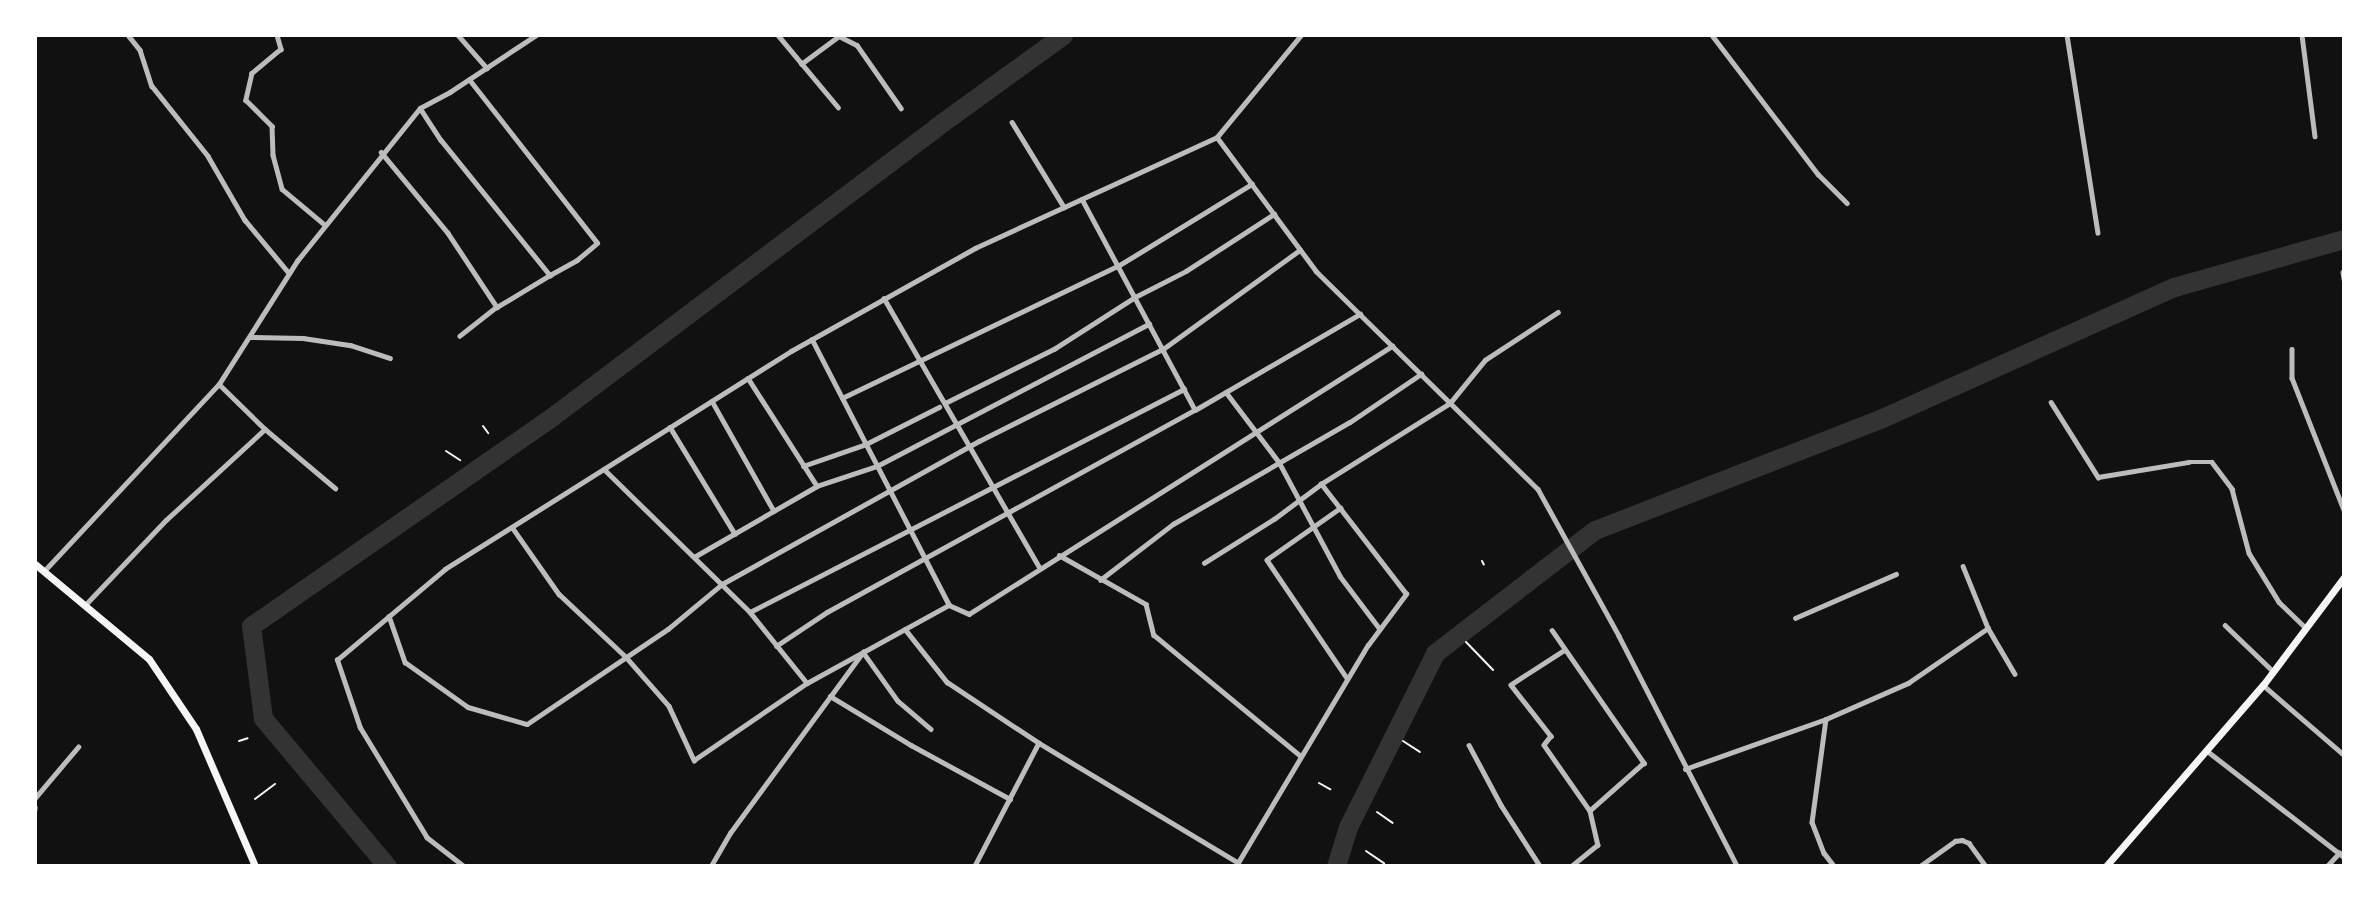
<!DOCTYPE html>
<style>
body{margin:0}
#map{position:relative;width:2379px;height:901px;overflow:hidden;background:#111;font-family:Bitter,serif}
div>[style]{position:absolute}
.river>*{height:19px;margin:-9.5px;padding:0 9.5px;transform-origin:9.5px;border-radius:9.5px;background:#333}
.path>*{height:2px;margin:-1px;padding:0 1px;transform-origin:1px;border-radius:1px;background:#f5f5f5}
.minor>*{height:4.5px;margin:-2.25px;padding:0 2.25px;transform-origin:2.25px;border-radius:2.25px;background:#bcbcbc}
.primary>*{height:7px;margin:-3.5px;padding:0 3.5px;transform-origin:3.5px;border-radius:3.5px;background:#f5f5f5}
span{translate:-50% -50%;white-space:nowrap;text-align:center;line-height:1.15;-webkit-text-stroke:5px #fff;paint-order:stroke}
.frame{position:absolute;inset:0;border:37px solid #fff;pointer-events:none}
</style>
<div id="map">
<div class="river">
<div style="left:387px;top:866px;width:193px;rotate:-130deg"></div>
<div style="left:263px;top:718px;width:93px;rotate:-97.4deg"></div>
<div style="left:251px;top:626px;width:368px;rotate:-34.8deg"></div>
<div style="left:553px;top:416px;width:480px;rotate:-37deg"></div>
<div style="left:936px;top:127px;width:157px;rotate:-35.9deg"></div>
<div style="left:1336px;top:866px;width:41px;rotate:-72.9deg"></div>
<div style="left:1348px;top:827px;width:195px;rotate:-63.4deg"></div>
<div style="left:1435px;top:653px;width:202px;rotate:-37.6deg"></div>
<div style="left:1595px;top:530px;width:306px;rotate:-21.3deg"></div>
<div style="left:1880px;top:419px;width:322px;rotate:-24.2deg"></div>
<div style="left:2174px;top:287px;width:177px;rotate:-15.8deg"></div>
</div>
<div class="path">
<div style="left:483px;top:426px;width:9px;rotate:54deg"></div>
<div style="left:446px;top:451px;width:17px;rotate:33deg"></div>
<div style="left:1482px;top:561px;width:4px;rotate:63deg"></div>
<div style="left:1466px;top:642px;width:39px;rotate:46deg"></div>
<div style="left:239px;top:741px;width:9px;rotate:-18deg"></div>
<div style="left:1403px;top:741px;width:20px;rotate:33deg"></div>
<div style="left:1319px;top:783px;width:13px;rotate:29deg"></div>
<div style="left:255px;top:799px;width:25px;rotate:-37deg"></div>
<div style="left:1377px;top:812px;width:19px;rotate:35deg"></div>
<div style="left:1366px;top:851px;width:22px;rotate:34deg"></div>
</div>
<div class="minor">
<div style="left:128px;top:35px;width:19px;rotate:51deg"></div>
<div style="left:140px;top:50px;width:38px;rotate:72deg"></div>
<div style="left:152px;top:86px;width:90px;rotate:51.3deg"></div>
<div style="left:208px;top:156px;width:74px;rotate:60deg"></div>
<div style="left:245px;top:220px;width:69px;rotate:50.3deg"></div>
<div style="left:277px;top:35px;width:15px;rotate:74deg"></div>
<div style="left:281px;top:49px;width:38px;rotate:140deg"></div>
<div style="left:252px;top:73px;width:28px;rotate:103deg"></div>
<div style="left:246px;top:100px;width:37px;rotate:45deg"></div>
<div style="left:272px;top:126px;width:29px;rotate:88deg"></div>
<div style="left:273px;top:155px;width:35px;rotate:75deg"></div>
<div style="left:282px;top:189px;width:56px;rotate:39.9deg"></div>
<div style="left:458px;top:35px;width:44px;rotate:48.7deg"></div>
<div style="left:778px;top:35px;width:94px;rotate:50.2deg"></div>
<div style="left:1712px;top:35px;width:175px;rotate:52.7deg"></div>
<div style="left:1818px;top:174px;width:41px;rotate:45deg"></div>
<div style="left:2067px;top:35px;width:200px;rotate:81.1deg"></div>
<div style="left:2302px;top:35px;width:102px;rotate:82.7deg"></div>
<div style="left:801px;top:64px;width:47px;rotate:-36.4deg"></div>
<div style="left:839px;top:36px;width:20px;rotate:27deg"></div>
<div style="left:857px;top:45px;width:77px;rotate:55.1deg"></div>
<div style="left:420px;top:108px;width:38px;rotate:57deg"></div>
<div style="left:441px;top:140px;width:174px;rotate:51.1deg"></div>
<div style="left:550px;top:275px;width:31px;rotate:-29deg"></div>
<div style="left:577px;top:260px;width:26px;rotate:-40deg"></div>
<div style="left:597px;top:243px;width:207px;rotate:-128.1deg"></div>
<div style="left:1012px;top:122px;width:100px;rotate:58.5deg"></div>
<div style="left:1217px;top:137px;width:167px;rotate:53.5deg"></div>
<div style="left:1316px;top:271px;width:311px;rotate:44.5deg"></div>
<div style="left:1538px;top:489px;width:168px;rotate:61.1deg"></div>
<div style="left:1619px;top:636px;width:259px;rotate:62.8deg"></div>
<div style="left:381px;top:152px;width:105px;rotate:50.4deg"></div>
<div style="left:448px;top:233px;width:89px;rotate:56.5deg"></div>
<div style="left:497px;top:307px;width:47px;rotate:141.9deg"></div>
<div style="left:1082px;top:199px;width:239px;rotate:61.8deg"></div>
<div style="left:2343px;top:272px;width:7px;rotate:82deg"></div>
<div style="left:884px;top:298px;width:310px;rotate:60deg"></div>
<div style="left:497px;top:307px;width:62px;rotate:-31.1deg"></div>
<div style="left:250px;top:337px;width:53px;rotate:1.1deg"></div>
<div style="left:303px;top:338px;width:48px;rotate:8.5deg"></div>
<div style="left:350px;top:345px;width:42px;rotate:18deg"></div>
<div style="left:812px;top:339px;width:299px;rotate:62.7deg"></div>
<div style="left:949px;top:605px;width:22px;rotate:24deg"></div>
<div style="left:969px;top:614px;width:501px;rotate:-32.36deg"></div>
<div style="left:2292px;top:349px;width:29px;rotate:90deg"></div>
<div style="left:2292px;top:378px;width:142px;rotate:68.5deg"></div>
<div style="left:748px;top:378px;width:128px;rotate:57.4deg"></div>
<div style="left:219px;top:384px;width:64px;rotate:44.4deg"></div>
<div style="left:265px;top:429px;width:92px;rotate:40.1deg"></div>
<div style="left:1226px;top:392px;width:88px;rotate:52.9deg"></div>
<div style="left:1279px;top:462px;width:129px;rotate:61.8deg"></div>
<div style="left:1340px;top:576px;width:66px;rotate:53deg"></div>
<div style="left:842px;top:398px;width:306px;rotate:-25.6deg"></div>
<div style="left:1118px;top:266px;width:157px;rotate:-31.5deg"></div>
<div style="left:712px;top:401px;width:126px;rotate:60.6deg"></div>
<div style="left:2051px;top:402px;width:89px;rotate:57.9deg"></div>
<div style="left:2098px;top:477px;width:92px;rotate:-9.4deg"></div>
<div style="left:2189px;top:462px;width:23px"></div>
<div style="left:2212px;top:462px;width:34px;rotate:53deg"></div>
<div style="left:2232px;top:489px;width:66px;rotate:75.1deg"></div>
<div style="left:2249px;top:553px;width:57px;rotate:58.5deg"></div>
<div style="left:2279px;top:602px;width:36px;rotate:44deg"></div>
<div style="left:945px;top:403px;width:122px;rotate:-26.4deg"></div>
<div style="left:1054px;top:349px;width:96px;rotate:-32.7deg"></div>
<div style="left:1135px;top:297px;width:57px;rotate:-27deg"></div>
<div style="left:1186px;top:271px;width:105px;rotate:-32.9deg"></div>
<div style="left:670px;top:427px;width:125px;rotate:58.7deg"></div>
<div style="left:803px;top:466px;width:67px;rotate:-19.2deg"></div>
<div style="left:866px;top:444px;width:82px;rotate:-26.9deg"></div>
<div style="left:604px;top:469px;width:204px;rotate:44.4deg"></div>
<div style="left:750px;top:612px;width:91px;rotate:51.2deg"></div>
<div style="left:1341px;top:508px;width:90px;rotate:144.9deg"></div>
<div style="left:1267px;top:560px;width:143px;rotate:55.9deg"></div>
<div style="left:512px;top:527px;width:82px;rotate:55deg"></div>
<div style="left:559px;top:594px;width:92px;rotate:43.2deg"></div>
<div style="left:626px;top:657px;width:65px;rotate:48.7deg"></div>
<div style="left:669px;top:706px;width:60px;rotate:65.2deg"></div>
<div style="left:694px;top:760px;width:137px;rotate:-34.3deg"></div>
<div style="left:807px;top:683px;width:162px;rotate:-28.8deg"></div>
<div style="left:1059px;top:555px;width:100px;rotate:29.4deg"></div>
<div style="left:1146px;top:604px;width:32px;rotate:76deg"></div>
<div style="left:1154px;top:635px;width:190px;rotate:39.5deg"></div>
<div style="left:694px;top:557px;width:142px;rotate:-30deg"></div>
<div style="left:817px;top:486px;width:63px;rotate:-18.4deg"></div>
<div style="left:877px;top:466px;width:307px;rotate:-27.6deg"></div>
<div style="left:1204px;top:563px;width:83px;rotate:-32.2deg"></div>
<div style="left:1274px;top:519px;width:59px;rotate:-36.7deg"></div>
<div style="left:1321px;top:484px;width:152px;rotate:-32.1deg"></div>
<div style="left:1450px;top:403px;width:55px;rotate:-50.9deg"></div>
<div style="left:1485px;top:360px;width:87px;rotate:-33.3deg"></div>
<div style="left:1963px;top:566px;width:67px;rotate:68deg"></div>
<div style="left:1988px;top:628px;width:53px;rotate:59.6deg"></div>
<div style="left:44px;top:571px;width:256px;rotate:-46.9deg"></div>
<div style="left:219px;top:384px;width:146px;rotate:-57.6deg"></div>
<div style="left:297px;top:261px;width:196px;rotate:-51.2deg"></div>
<div style="left:420px;top:108px;width:34px;rotate:-28deg"></div>
<div style="left:450px;top:92px;width:103px;rotate:-33.5deg"></div>
<div style="left:1100px;top:580px;width:92px;rotate:-37.5deg"></div>
<div style="left:1173px;top:524px;width:204px;rotate:-30deg"></div>
<div style="left:1350px;top:422px;width:86px;rotate:-34.1deg"></div>
<div style="left:85px;top:605px;width:117px;rotate:-46.4deg"></div>
<div style="left:166px;top:520px;width:134px;rotate:-42.6deg"></div>
<div style="left:750px;top:612px;width:488px;rotate:-27.2deg"></div>
<div style="left:389px;top:616px;width:49px;rotate:70.8deg"></div>
<div style="left:405px;top:662px;width:77px;rotate:35.5deg"></div>
<div style="left:468px;top:707px;width:61px;rotate:16.1deg"></div>
<div style="left:527px;top:724px;width:170px;rotate:-34deg"></div>
<div style="left:668px;top:629px;width:70px;rotate:-39.8deg"></div>
<div style="left:722px;top:584px;width:294px;rotate:-29.1deg"></div>
<div style="left:979px;top:441px;width:206px;rotate:-26.6deg"></div>
<div style="left:1163px;top:349px;width:169px;rotate:-35.9deg"></div>
<div style="left:1795px;top:618px;width:110px;rotate:-23.5deg"></div>
<div style="left:2225px;top:625px;width:66px;rotate:43.8deg"></div>
<div style="left:905px;top:629px;width:68px;rotate:51.6deg"></div>
<div style="left:947px;top:682px;width:110px;rotate:33.5deg"></div>
<div style="left:1039px;top:743px;width:139px;rotate:117.5deg"></div>
<div style="left:1552px;top:630px;width:162px;rotate:55.3deg"></div>
<div style="left:1644px;top:763px;width:72px;rotate:138.4deg"></div>
<div style="left:1590px;top:811px;width:35px;rotate:77deg"></div>
<div style="left:1598px;top:845px;width:33px;rotate:141deg"></div>
<div style="left:776px;top:646px;width:61px;rotate:-33.7deg"></div>
<div style="left:827px;top:612px;width:420px;rotate:-28.8deg"></div>
<div style="left:1195px;top:410px;width:191px;rotate:-30.2deg"></div>
<div style="left:1565px;top:650px;width:64px;rotate:147.1deg"></div>
<div style="left:1511px;top:685px;width:65px;rotate:51.9deg"></div>
<div style="left:1551px;top:736px;width:11px;rotate:128deg"></div>
<div style="left:1544px;top:745px;width:80px;rotate:55.1deg"></div>
<div style="left:2263px;top:685px;width:107px;rotate:40.8deg"></div>
<div style="left:830px;top:696px;width:95px;rotate:31.2deg"></div>
<div style="left:911px;top:745px;width:113px;rotate:28.6deg"></div>
<div style="left:1826px;top:719px;width:104px;rotate:97.7deg"></div>
<div style="left:1812px;top:822px;width:33px;rotate:69deg"></div>
<div style="left:1824px;top:853px;width:16px;rotate:52deg"></div>
<div style="left:1039px;top:743px;width:231px;rotate:31deg"></div>
<div style="left:1469px;top:745px;width:68px;rotate:61.9deg"></div>
<div style="left:1501px;top:805px;width:72px;rotate:57.4deg"></div>
<div style="left:2206px;top:750px;width:175px;rotate:37.8deg"></div>
<div style="left:1685px;top:769px;width:150px;rotate:-19.5deg"></div>
<div style="left:1826px;top:719px;width:90px;rotate:-23.7deg"></div>
<div style="left:1908px;top:683px;width:97px;rotate:-34.5deg"></div>
<div style="left:35px;top:798px;width:67px;rotate:-49.9deg"></div>
<div style="left:35px;top:807px;width:2px;rotate:90deg"></div>
<div style="left:463px;top:866px;width:46px;rotate:-142.1deg"></div>
<div style="left:427px;top:838px;width:129px;rotate:-121.3deg"></div>
<div style="left:360px;top:728px;width:72px;rotate:-108.7deg"></div>
<div style="left:337px;top:660px;width:141px;rotate:-40.1deg"></div>
<div style="left:445px;top:569px;width:409px;rotate:-32.2deg"></div>
<div style="left:791px;top:351px;width:211px;rotate:-29.2deg"></div>
<div style="left:975px;top:248px;width:266px;rotate:-24.6deg"></div>
<div style="left:1217px;top:137px;width:132px;rotate:-50.5deg"></div>
<div style="left:711px;top:866px;width:38px;rotate:-60deg"></div>
<div style="left:730px;top:833px;width:225px;rotate:-53.7deg"></div>
<div style="left:863px;top:652px;width:60px;rotate:54.5deg"></div>
<div style="left:898px;top:701px;width:43px;rotate:40.3deg"></div>
<div style="left:1236px;top:866px;width:257px;rotate:-59.2deg"></div>
<div style="left:1368px;top:645px;width:64px;rotate:-53.3deg"></div>
<div style="left:1406px;top:594px;width:139px;rotate:-127.7deg"></div>
<div style="left:1920px;top:866px;width:43px;rotate:-35.5deg"></div>
<div style="left:1955px;top:841px;width:7px;rotate:-8deg"></div>
<div style="left:1962px;top:840px;width:8px;rotate:23deg"></div>
<div style="left:1969px;top:843px;width:29px;rotate:54deg"></div>
<div style="left:2327px;top:866px;width:18px;rotate:-47deg"></div>
</div>
<div class="primary">
<div style="left:35px;top:564px;width:148px;rotate:39.8deg"></div>
<div style="left:149px;top:659px;width:84px;rotate:56.1deg"></div>
<div style="left:196px;top:729px;width:149px;rotate:66.7deg"></div>
<div style="left:2106px;top:866px;width:240px;rotate:-49.1deg"></div>
<div style="left:2263px;top:685px;width:135px;rotate:-53.1deg"></div>
</div>
<div class="frame"></div>
</div>
